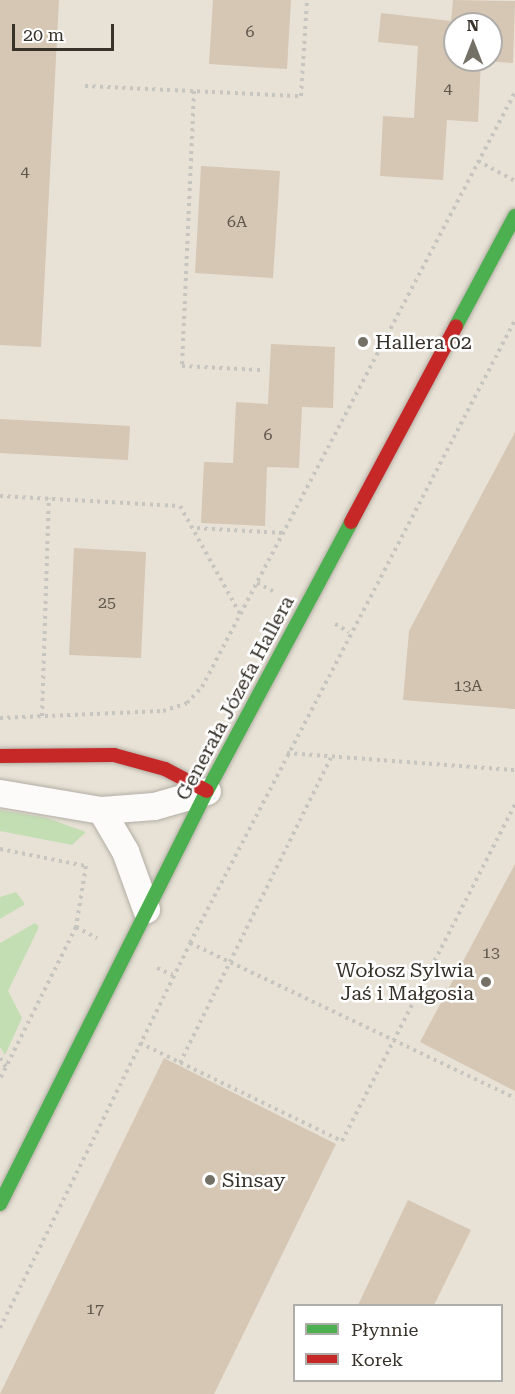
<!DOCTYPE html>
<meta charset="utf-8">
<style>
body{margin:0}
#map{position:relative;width:515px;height:1394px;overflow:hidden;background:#e8e2d6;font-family:"Roboto Serif",serif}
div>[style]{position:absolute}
.green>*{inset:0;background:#c4deb4}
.building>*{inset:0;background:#d6c6b4}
.path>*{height:4px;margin-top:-2px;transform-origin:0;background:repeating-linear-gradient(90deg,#c7c5c0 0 3px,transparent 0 7.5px)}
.roads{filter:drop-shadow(0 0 2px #b3aea5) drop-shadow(0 0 2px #b3aea5)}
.street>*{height:27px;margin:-13.5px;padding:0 13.5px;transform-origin:13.5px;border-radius:13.5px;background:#fcfbf9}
.fast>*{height:14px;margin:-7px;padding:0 7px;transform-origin:7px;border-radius:7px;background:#4caf50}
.jam>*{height:14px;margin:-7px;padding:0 7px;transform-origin:7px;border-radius:7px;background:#c62828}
.dots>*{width:16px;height:16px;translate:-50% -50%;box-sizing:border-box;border:3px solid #fff;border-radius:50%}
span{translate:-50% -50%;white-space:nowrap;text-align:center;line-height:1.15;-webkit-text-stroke:5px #fff;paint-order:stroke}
.number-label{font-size:16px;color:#5f574c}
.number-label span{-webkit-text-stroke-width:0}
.poi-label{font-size:20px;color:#37322a}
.left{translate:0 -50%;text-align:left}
.right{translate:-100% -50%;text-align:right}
.street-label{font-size:20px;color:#37322a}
.legend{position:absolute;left:293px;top:1304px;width:210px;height:78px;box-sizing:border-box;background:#fff;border:2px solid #afadaa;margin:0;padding:8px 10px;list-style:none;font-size:18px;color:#37322a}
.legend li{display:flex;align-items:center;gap:12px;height:30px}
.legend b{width:30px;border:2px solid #afadaa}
.north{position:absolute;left:443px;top:12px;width:60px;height:60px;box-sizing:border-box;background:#fff;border:2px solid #afadaa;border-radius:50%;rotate:0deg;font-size:16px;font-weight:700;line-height:24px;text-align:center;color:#37322a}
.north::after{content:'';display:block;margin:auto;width:21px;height:27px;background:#757066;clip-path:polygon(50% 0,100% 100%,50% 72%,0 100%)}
.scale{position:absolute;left:12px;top:24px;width:102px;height:27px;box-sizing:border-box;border:3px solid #37322a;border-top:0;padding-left:8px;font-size:18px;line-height:21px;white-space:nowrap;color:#37322a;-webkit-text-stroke:4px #fff;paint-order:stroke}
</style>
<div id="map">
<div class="green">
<div style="clip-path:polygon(0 810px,47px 818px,86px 832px,72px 845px,0 831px)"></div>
<div style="clip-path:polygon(16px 892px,25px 904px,0 919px,0 897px)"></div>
<div style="clip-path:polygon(35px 923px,39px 927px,8px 991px,22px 1018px,5px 1055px,0 1047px,0 943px)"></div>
</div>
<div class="building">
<div style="clip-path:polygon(0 0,59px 0,41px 347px,0 345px)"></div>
<div style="clip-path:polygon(213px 0,291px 0,287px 69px,209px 64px)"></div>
<div style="clip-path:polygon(evenodd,453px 0,515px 1px,513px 63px,481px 61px,478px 122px,447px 120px,443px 180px,380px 176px,383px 116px,414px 118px,418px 46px,378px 42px,381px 13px,451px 21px,453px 0,455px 24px,491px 24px,491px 60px,455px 60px,455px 24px)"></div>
<div style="clip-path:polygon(201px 166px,280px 171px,273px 278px,195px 273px)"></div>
<div style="clip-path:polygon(271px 344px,335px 347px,333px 408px,302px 407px,299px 468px,267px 467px,265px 526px,201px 523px,204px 462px,233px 463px,236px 402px,268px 404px)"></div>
<div style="clip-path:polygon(0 419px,130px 426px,128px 460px,0 453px)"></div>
<div style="clip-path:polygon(515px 432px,515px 709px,403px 700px,409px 631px)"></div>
<div style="clip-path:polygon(74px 548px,146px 552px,141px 658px,69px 655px)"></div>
<div style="clip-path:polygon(515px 864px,515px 1091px,420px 1042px)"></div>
<div style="clip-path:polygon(164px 1058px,336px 1144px,235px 1351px,214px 1394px,0 1394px)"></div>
<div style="clip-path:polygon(408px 1200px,471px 1230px,434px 1305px,358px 1305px)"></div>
</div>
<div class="path">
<div style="left:85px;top:86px;width:216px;rotate:2.7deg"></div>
<div style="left:301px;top:96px;width:96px;rotate:-86.4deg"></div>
<div style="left:194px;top:91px;width:275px;rotate:92.5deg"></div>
<div style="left:182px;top:366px;width:79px;rotate:2.9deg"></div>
<div style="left:478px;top:161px;width:42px;rotate:28.4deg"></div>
<div style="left:0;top:496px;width:180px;rotate:3.2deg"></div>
<div style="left:180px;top:506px;width:124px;rotate:60.9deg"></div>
<div style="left:197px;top:528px;width:86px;rotate:3.3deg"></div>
<div style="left:257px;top:583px;width:20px;rotate:27deg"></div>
<div style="left:335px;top:624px;width:16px;rotate:30deg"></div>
<div style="left:42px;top:716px;width:218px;rotate:-88.2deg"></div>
<div style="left:0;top:718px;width:163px;rotate:-2.5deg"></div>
<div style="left:163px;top:711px;width:25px;rotate:-18deg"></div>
<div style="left:187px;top:703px;width:22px;rotate:-47deg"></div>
<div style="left:202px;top:687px;width:672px;rotate:-62.25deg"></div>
<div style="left:287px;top:753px;width:229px;rotate:4.3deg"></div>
<div style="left:0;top:849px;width:88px;rotate:11.2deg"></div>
<div style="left:86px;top:866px;width:62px;rotate:99.3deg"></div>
<div style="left:76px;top:927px;width:170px;rotate:116.6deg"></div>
<div style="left:76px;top:927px;width:24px;rotate:28deg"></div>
<div style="left:190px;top:943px;width:360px;rotate:25.5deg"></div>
<div style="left:157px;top:968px;width:17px;rotate:24deg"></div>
<div style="left:140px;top:1043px;width:225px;rotate:25.9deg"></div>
<div style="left:342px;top:1141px;width:379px;rotate:-62.8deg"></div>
<div style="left:0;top:1058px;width:11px;rotate:56deg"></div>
<div style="left:180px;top:1063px;width:343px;rotate:-63.7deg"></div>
<div style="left:0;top:1328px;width:429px;rotate:-63.7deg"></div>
<div style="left:190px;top:943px;width:703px;rotate:-62.45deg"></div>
</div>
<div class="roads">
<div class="street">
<div style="left:0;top:793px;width:102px;rotate:9.6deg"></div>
<div style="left:101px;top:810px;width:53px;rotate:-4.3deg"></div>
<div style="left:154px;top:806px;width:55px;rotate:-15.8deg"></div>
<div style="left:101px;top:810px;width:48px;rotate:59.7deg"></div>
<div style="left:125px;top:851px;width:62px;rotate:70.1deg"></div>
</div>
<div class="fast">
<div style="left:456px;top:326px;width:125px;rotate:-61.8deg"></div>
<div style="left:0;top:1204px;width:462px;rotate:-63.4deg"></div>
<div style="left:207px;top:791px;width:305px;rotate:-61.8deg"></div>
</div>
<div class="jam">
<div style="left:351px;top:522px;width:222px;rotate:-61.8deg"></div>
<div style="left:0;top:756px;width:114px;rotate:-0.5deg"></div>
<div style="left:114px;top:755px;width:53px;rotate:15.4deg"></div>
<div style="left:165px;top:769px;width:47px;rotate:27.6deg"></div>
</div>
</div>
<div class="dots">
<div style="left:363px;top:342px;background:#757066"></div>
<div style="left:486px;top:982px;background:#757066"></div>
<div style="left:210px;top:1180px;background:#757066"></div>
</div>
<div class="number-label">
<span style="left:250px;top:32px">6</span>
<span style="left:448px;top:89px">4</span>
<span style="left:25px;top:172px">4</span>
<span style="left:237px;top:222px">6A</span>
<span style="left:268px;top:435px">6</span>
<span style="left:107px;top:603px">25</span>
<span style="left:468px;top:686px">13A</span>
<span style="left:491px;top:953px">13</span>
<span style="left:95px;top:1309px">17</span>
</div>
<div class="poi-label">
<span class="left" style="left:375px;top:342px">Hallera 02</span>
<span class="right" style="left:474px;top:982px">Wołosz Sylwia<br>Jaś i Małgosia</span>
<span class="left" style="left:222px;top:1180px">Sinsay</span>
</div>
<div class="street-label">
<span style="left:235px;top:698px;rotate:-62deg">Generała Józefa Hallera</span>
</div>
<ul class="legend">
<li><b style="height:8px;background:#4caf50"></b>Płynnie</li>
<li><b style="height:8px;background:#c62828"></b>Korek</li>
</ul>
<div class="north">N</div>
<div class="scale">20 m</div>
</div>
